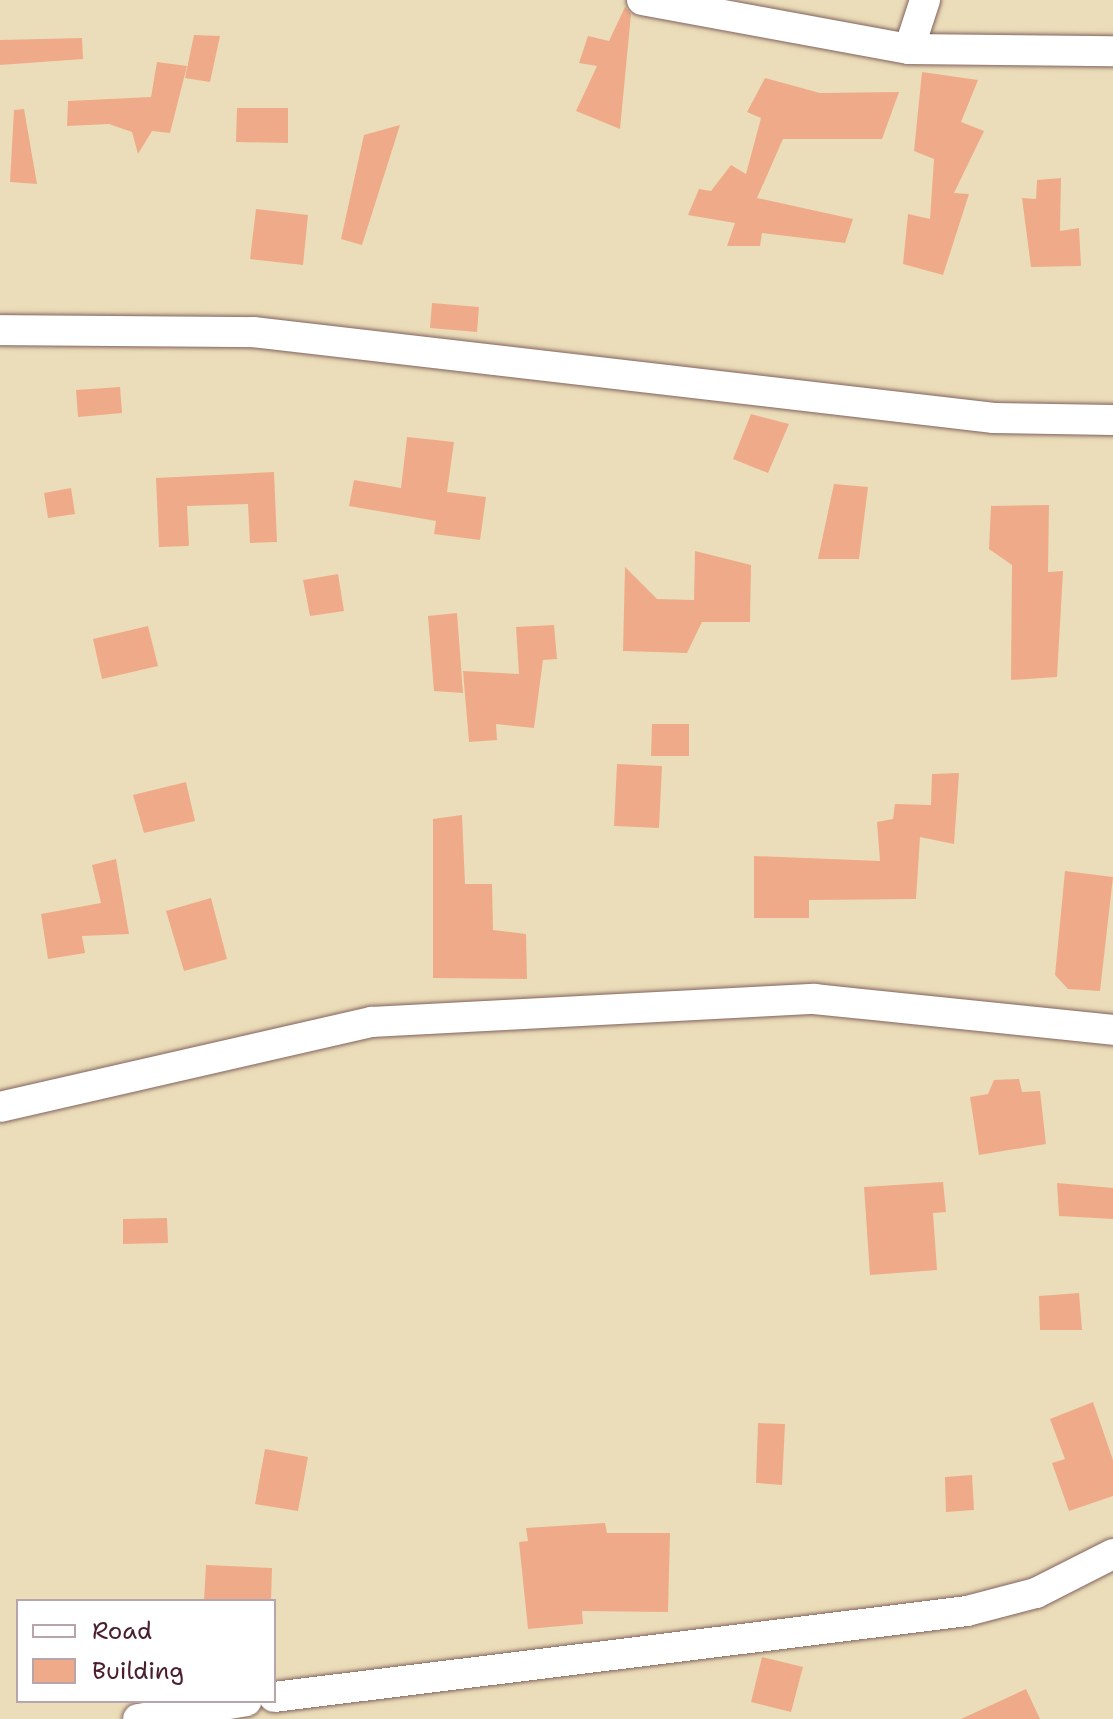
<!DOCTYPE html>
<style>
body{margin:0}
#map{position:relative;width:1113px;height:1719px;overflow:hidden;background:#ebddb9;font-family:"Shantell Sans",sans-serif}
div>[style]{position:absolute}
.building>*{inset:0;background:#efab89}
.roads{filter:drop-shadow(0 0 2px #82625d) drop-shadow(0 0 2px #82625d)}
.street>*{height:30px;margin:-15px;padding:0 15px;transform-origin:15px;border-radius:15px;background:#fff}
span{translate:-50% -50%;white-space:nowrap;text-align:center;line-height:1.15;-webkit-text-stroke:6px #fff;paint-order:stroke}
.legend{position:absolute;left:16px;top:1599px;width:260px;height:104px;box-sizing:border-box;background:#fff;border:2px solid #b7a5aa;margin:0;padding:10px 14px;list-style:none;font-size:24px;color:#4a1f2b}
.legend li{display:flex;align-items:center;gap:16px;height:40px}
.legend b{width:40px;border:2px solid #b7a5aa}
</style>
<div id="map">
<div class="building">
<div style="clip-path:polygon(625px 7px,631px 14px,620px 129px,576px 111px,597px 66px,579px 63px,588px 36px,609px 41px)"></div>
<div style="clip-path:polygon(194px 35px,220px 36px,210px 82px,185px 78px)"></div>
<div style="clip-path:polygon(82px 38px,83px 59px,0 65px,0 40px)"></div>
<div style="clip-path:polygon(157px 62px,187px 66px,170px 133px,152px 131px,138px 154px,132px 132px,109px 124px,67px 126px,68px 101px,151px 97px)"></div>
<div style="clip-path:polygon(922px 72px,978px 80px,961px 122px,984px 131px,954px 193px,969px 194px,943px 275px,903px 264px,908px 214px,930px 219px,934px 159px,914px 151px)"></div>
<div style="clip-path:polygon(765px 78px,820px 93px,899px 92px,882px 139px,783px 139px,757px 198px,853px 219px,845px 243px,762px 233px,760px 246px,727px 246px,735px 223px,688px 215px,699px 189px,711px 191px,731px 165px,746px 174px,761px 118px,747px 112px)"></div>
<div style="clip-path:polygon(237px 108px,288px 108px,288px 143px,236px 142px)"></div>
<div style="clip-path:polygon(24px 109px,37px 184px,10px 182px,14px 110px)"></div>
<div style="clip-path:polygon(400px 125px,362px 245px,341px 239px,364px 135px)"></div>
<div style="clip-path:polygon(1061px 178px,1060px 231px,1079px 228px,1081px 266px,1031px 267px,1022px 198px,1036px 199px,1037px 180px)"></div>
<div style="clip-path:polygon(256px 209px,308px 215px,303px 265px,250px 259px)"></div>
<div style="clip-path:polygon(432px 303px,479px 307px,477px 332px,430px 328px)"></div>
<div style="clip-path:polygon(120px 387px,122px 413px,78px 417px,76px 390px)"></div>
<div style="clip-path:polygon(751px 414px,789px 424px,768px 473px,733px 459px)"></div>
<div style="clip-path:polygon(407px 437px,454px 442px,447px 492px,486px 497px,480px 540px,434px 534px,436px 521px,349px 506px,354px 480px,401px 488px)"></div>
<div style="clip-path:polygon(274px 472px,277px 542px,250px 543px,248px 504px,187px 506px,189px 546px,159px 547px,156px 478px)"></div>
<div style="clip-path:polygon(834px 484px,868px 487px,859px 559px,818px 559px)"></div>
<div style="clip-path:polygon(71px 488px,75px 514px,48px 518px,44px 493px)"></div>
<div style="clip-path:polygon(1049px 505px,1048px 572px,1063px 571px,1057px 677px,1011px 680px,1012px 565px,989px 549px,991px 506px)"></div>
<div style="clip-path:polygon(695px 551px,751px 565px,750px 622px,702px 622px,687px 653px,623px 651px,625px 567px,657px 599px,694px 600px)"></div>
<div style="clip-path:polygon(338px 574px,344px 611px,310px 616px,303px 580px)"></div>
<div style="clip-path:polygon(457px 613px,463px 693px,434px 691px,428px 616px)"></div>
<div style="clip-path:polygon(554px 625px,557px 659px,543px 660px,534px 728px,496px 724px,497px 740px,469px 742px,463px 671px,519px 674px,516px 627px)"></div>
<div style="clip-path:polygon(148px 626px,158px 666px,102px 679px,93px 639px)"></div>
<div style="clip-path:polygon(652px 724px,689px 724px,689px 756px,651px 756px)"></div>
<div style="clip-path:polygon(617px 764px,662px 766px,659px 828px,614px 826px)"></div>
<div style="clip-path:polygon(959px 773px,954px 844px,920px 837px,916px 899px,809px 900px,809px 918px,754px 918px,754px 856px,880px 861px,877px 822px,893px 819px,895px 804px,931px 805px,932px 774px)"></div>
<div style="clip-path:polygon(186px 782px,195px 821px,144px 833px,133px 795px)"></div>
<div style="clip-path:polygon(462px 815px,465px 884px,492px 884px,493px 930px,526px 934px,527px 979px,433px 978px,433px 819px)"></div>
<div style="clip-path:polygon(116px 859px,129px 934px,82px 936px,85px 953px,48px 959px,41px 914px,101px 903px,92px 865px)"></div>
<div style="clip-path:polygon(1065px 871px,1113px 877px,1100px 991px,1068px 989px,1055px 975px)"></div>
<div style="clip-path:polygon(211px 898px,227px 959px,184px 971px,166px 911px)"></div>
<div style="clip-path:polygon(1019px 1079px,1022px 1092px,1040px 1091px,1046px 1144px,979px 1155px,970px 1097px,988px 1094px,994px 1080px)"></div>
<div style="clip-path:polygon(943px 1182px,946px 1212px,933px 1213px,937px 1270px,870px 1275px,864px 1187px)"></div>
<div style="clip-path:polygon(1057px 1183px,1113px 1188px,1113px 1219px,1059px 1216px)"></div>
<div style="clip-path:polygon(167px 1218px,168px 1243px,123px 1244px,123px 1219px)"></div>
<div style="clip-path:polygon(1079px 1293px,1082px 1330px,1040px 1330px,1039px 1296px)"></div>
<div style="clip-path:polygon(1093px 1402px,1113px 1460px,1113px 1496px,1069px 1511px,1052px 1463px,1065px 1459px,1050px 1419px)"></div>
<div style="clip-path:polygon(758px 1423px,785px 1424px,782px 1485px,756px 1483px)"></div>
<div style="clip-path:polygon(265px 1449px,308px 1457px,298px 1511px,255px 1504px)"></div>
<div style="clip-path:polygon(972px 1475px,974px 1510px,946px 1512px,945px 1477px)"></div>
<div style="clip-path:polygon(605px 1523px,607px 1533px,670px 1533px,668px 1612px,582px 1611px,583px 1624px,528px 1629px,519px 1542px,528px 1541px,526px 1528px)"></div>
<div style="clip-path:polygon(206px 1565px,272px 1568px,271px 1601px,204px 1601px)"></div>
<div style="clip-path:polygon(762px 1657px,803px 1667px,791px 1712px,751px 1702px)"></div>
<div style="clip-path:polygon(1026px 1689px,1040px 1719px,961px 1719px)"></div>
</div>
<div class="roads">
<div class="street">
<div style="left:642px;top:0;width:271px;rotate:10.4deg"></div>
<div style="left:909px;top:49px;width:52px;rotate:-71.9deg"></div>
<div style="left:909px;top:49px;width:204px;rotate:0.6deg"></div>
<div style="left:0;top:330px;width:253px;rotate:0.5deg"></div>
<div style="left:253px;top:332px;width:746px;rotate:6.62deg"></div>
<div style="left:994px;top:418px;width:119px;rotate:1deg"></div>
<div style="left:0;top:1107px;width:381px;rotate:-12.9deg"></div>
<div style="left:371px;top:1022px;width:444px;rotate:-3deg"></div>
<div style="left:814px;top:999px;width:301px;rotate:5.9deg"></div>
<div style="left:274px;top:1697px;width:698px;rotate:-7.07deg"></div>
<div style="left:967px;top:1611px;width:71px;rotate:-14.6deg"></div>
<div style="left:1036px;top:1593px;width:86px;rotate:-26.9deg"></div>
<div style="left:138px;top:1719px;width:110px;rotate:-9.4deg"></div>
</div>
</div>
<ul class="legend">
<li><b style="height:10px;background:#fff"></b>Road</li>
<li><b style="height:22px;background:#efab89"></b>Building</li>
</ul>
</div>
